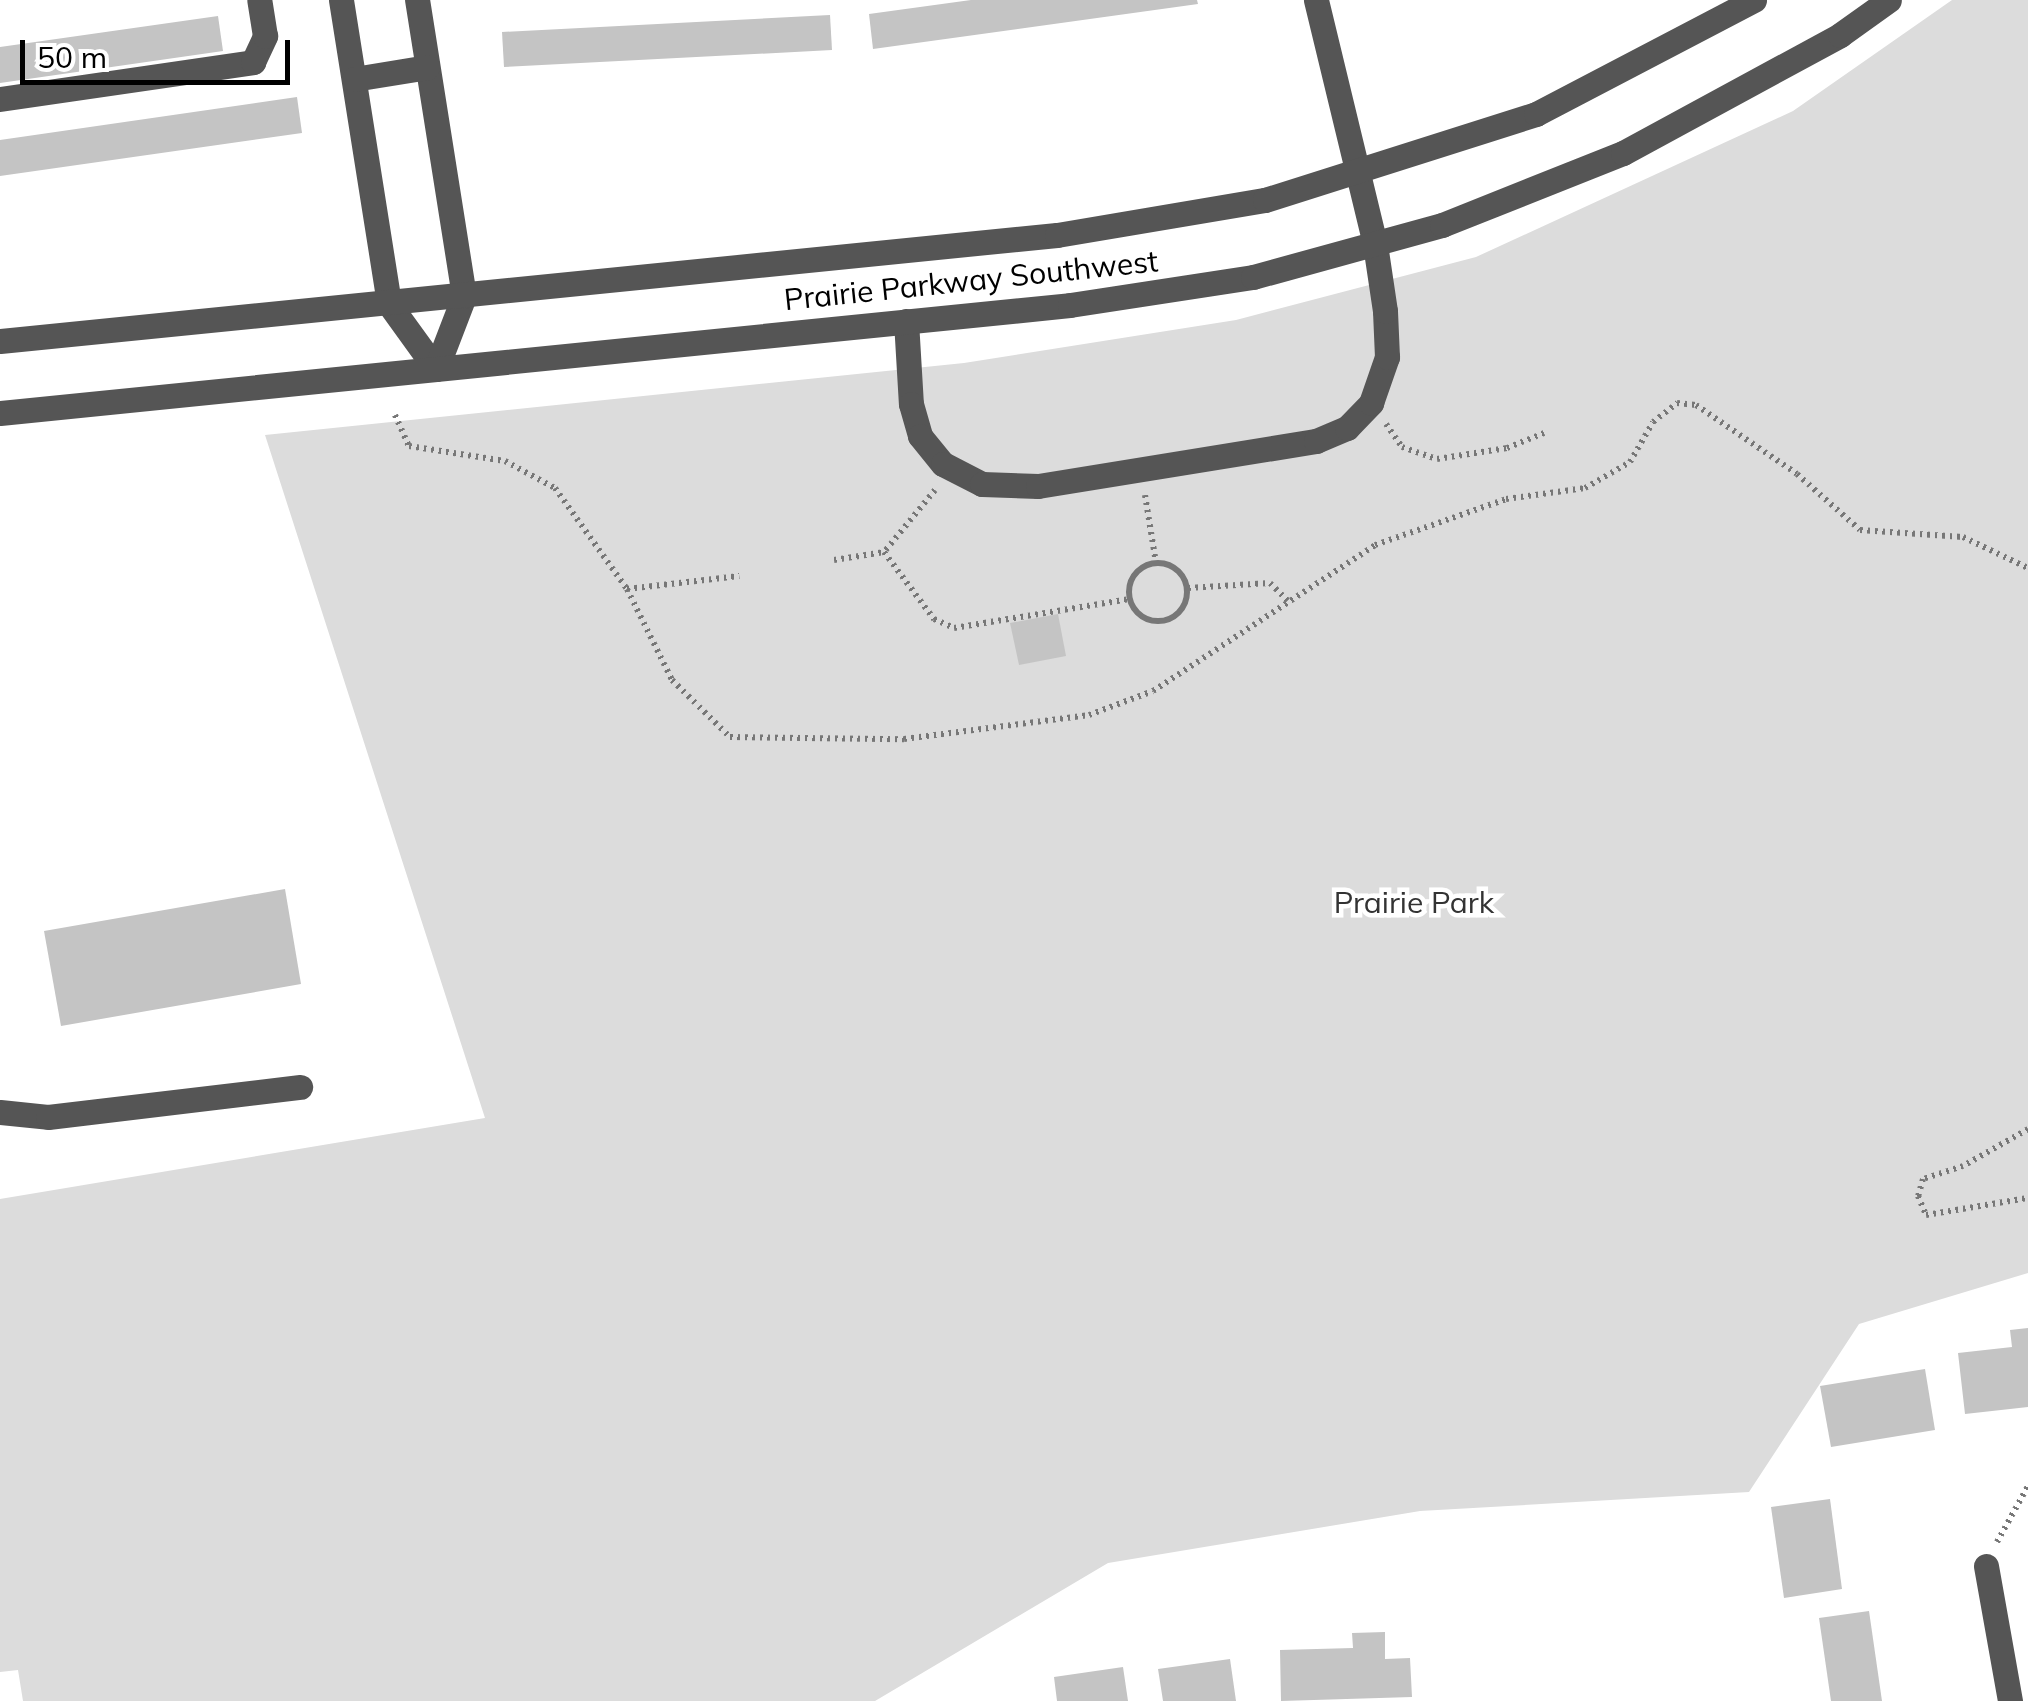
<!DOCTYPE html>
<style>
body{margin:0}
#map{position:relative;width:2028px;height:1701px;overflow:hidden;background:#fff;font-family:Mulish,sans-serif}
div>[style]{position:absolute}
.green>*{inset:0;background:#dcdcdc}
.building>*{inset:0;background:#c4c4c4}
.path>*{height:6px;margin-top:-3px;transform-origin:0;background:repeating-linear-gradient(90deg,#777 0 2.5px,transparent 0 7.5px)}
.path>.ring{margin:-3px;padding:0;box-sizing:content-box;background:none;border:6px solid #777;border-radius:50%}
.minor>*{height:25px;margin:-12.5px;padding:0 12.5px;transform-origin:12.5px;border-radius:12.5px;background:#555}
span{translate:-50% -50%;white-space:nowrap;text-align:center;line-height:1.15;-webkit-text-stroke:9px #fff;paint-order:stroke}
.street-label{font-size:30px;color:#000}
.park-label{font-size:30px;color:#333}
.scale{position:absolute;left:20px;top:40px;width:270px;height:45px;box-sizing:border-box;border:5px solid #000;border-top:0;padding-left:12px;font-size:30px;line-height:35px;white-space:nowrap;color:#000;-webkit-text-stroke:8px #fff;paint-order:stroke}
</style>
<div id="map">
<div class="green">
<div style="clip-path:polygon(1952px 0,2028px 0,2028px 1273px,1859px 1324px,1749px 1492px,1420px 1511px,1108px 1563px,875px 1701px,23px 1701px,18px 1670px,0 1672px,0 1199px,485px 1118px,265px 435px,964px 363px,1236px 320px,1476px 257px,1793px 111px)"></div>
</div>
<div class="building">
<div style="clip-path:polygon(971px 0,1197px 0,1198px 4px,873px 49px,869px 14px)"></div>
<div style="clip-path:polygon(830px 15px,832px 50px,504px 67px,502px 32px)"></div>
<div style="clip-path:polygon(218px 16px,223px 51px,0 83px,0 47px)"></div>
<div style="clip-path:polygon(297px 97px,302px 133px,0 176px,0 140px)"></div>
<div style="clip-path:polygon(1058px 614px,1066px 656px,1019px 665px,1010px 623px)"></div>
<div style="clip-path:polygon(285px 889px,301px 984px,61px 1026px,44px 931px)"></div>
<div style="clip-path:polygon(2028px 1328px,2028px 1407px,1965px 1414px,1958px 1353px,2012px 1347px,2010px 1330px)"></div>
<div style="clip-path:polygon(1925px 1369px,1935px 1430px,1831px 1447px,1820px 1386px)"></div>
<div style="clip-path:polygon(1830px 1499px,1842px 1589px,1784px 1598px,1771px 1507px)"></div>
<div style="clip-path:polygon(1869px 1611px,1882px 1701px,1831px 1701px,1819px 1618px)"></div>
<div style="clip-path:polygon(1385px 1632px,1385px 1659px,1410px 1658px,1412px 1697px,1281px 1701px,1280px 1650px,1353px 1648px,1352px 1633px)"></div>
<div style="clip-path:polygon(1230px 1659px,1236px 1701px,1163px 1701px,1158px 1669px)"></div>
<div style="clip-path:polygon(1123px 1667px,1128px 1701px,1057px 1701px,1054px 1677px)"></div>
</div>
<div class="path">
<div style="left:395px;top:415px;width:34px;rotate:66deg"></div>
<div style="left:409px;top:446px;width:97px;rotate:8.9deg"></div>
<div style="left:505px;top:461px;width:57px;rotate:28.4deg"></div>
<div style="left:555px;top:488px;width:124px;rotate:54.5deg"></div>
<div style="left:627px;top:589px;width:102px;rotate:63.7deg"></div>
<div style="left:672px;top:680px;width:81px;rotate:44.5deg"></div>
<div style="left:730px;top:737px;width:174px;rotate:0.7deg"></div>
<div style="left:904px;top:739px;width:187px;rotate:-7.4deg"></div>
<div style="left:1089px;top:715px;width:68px;rotate:-20.6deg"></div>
<div style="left:1153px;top:691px;width:266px;rotate:-33.3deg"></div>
<div style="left:1375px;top:545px;width:139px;rotate:-19.3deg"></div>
<div style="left:1506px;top:499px;width:80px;rotate:-7.9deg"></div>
<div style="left:1585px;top:488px;width:52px;rotate:-30deg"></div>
<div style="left:1630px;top:462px;width:46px;rotate:-60.1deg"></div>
<div style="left:1653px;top:422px;width:31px;rotate:-38deg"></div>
<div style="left:1677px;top:403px;width:19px;rotate:6deg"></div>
<div style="left:1696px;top:405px;width:122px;rotate:34.3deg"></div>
<div style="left:1797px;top:474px;width:84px;rotate:41.6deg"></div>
<div style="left:1860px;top:530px;width:103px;rotate:3.9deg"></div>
<div style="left:1963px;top:537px;width:72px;rotate:25.5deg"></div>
<div style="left:1386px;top:424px;width:28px;rotate:55deg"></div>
<div style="left:1402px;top:447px;width:37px;rotate:19deg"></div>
<div style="left:1437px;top:459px;width:71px;rotate:-8.9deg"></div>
<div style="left:1507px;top:448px;width:40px;rotate:-22deg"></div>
<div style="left:935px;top:490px;width:80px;rotate:129.4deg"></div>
<div style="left:884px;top:552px;width:84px;rotate:53.3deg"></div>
<div style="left:934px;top:619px;width:22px;rotate:24deg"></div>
<div style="left:954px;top:628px;width:178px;rotate:-9.4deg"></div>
<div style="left:1145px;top:495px;width:69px;rotate:80.8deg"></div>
<div style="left:834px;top:560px;width:51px;rotate:-9.1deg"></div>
<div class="ring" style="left:1129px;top:563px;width:52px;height:52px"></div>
<div style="left:1188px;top:588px;width:82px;rotate:-3.5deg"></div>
<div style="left:1270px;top:583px;width:25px;rotate:45deg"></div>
<div style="left:627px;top:589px;width:113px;rotate:-6.6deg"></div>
<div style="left:2028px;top:1129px;width:75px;rotate:150.4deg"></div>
<div style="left:1963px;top:1166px;width:42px;rotate:162deg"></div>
<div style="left:1923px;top:1179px;width:18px;rotate:106deg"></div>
<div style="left:1918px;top:1196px;width:21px;rotate:67deg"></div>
<div style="left:1926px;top:1215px;width:103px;rotate:-9.5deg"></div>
<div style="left:1997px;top:1542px;width:64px;rotate:-61deg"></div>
</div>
<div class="minor">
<div style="left:341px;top:0;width:308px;rotate:81deg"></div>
<div style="left:389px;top:304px;width:80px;rotate:54.1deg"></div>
<div style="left:436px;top:369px;width:78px;rotate:-69deg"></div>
<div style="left:464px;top:296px;width:300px;rotate:-99deg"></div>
<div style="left:354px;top:79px;width:74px;rotate:-9.3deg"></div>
<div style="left:0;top:99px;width:256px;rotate:-8.3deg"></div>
<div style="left:253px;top:62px;width:29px;rotate:-65deg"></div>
<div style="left:265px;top:36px;width:36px;rotate:-99deg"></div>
<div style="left:906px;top:321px;width:83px;rotate:86.6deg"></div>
<div style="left:911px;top:404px;width:33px;rotate:74deg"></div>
<div style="left:920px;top:436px;width:36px;rotate:51deg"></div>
<div style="left:943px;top:464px;width:44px;rotate:27.1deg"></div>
<div style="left:982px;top:484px;width:56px;rotate:2deg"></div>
<div style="left:1038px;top:486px;width:282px;rotate:-9.2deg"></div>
<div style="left:1316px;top:441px;width:34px;rotate:-23deg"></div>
<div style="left:1347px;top:428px;width:35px;rotate:-46deg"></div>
<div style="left:1371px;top:403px;width:49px;rotate:-70.8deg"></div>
<div style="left:1387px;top:357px;width:46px;rotate:-92.5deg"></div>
<div style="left:1385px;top:311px;width:68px;rotate:-98.5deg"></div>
<div style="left:1375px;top:244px;width:251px;rotate:-103.6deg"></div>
<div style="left:0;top:341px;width:1062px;rotate:-5.73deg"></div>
<div style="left:1057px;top:235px;width:211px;rotate:-9.6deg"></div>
<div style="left:1265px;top:200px;width:284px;rotate:-17.6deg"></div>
<div style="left:1536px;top:114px;width:246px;rotate:-27.6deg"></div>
<div style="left:0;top:413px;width:1075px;rotate:-5.76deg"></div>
<div style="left:1070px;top:305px;width:185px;rotate:-8.7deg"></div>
<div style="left:1253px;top:277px;width:196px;rotate:-15.4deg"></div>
<div style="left:1442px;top:225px;width:195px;rotate:-21.7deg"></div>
<div style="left:1623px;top:153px;width:247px;rotate:-28.5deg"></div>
<div style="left:1840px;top:35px;width:60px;rotate:-35.5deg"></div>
<div style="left:0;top:1112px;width:48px;rotate:5.9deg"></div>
<div style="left:48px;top:1117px;width:254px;rotate:-6.8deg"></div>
<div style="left:1986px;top:1566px;width:137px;rotate:79.9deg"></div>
</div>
<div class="street-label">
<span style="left:971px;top:280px;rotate:-6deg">Prairie Parkway Southwest</span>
</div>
<div class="park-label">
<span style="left:1414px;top:902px">Prairie Park</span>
</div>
<div class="scale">50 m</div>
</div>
